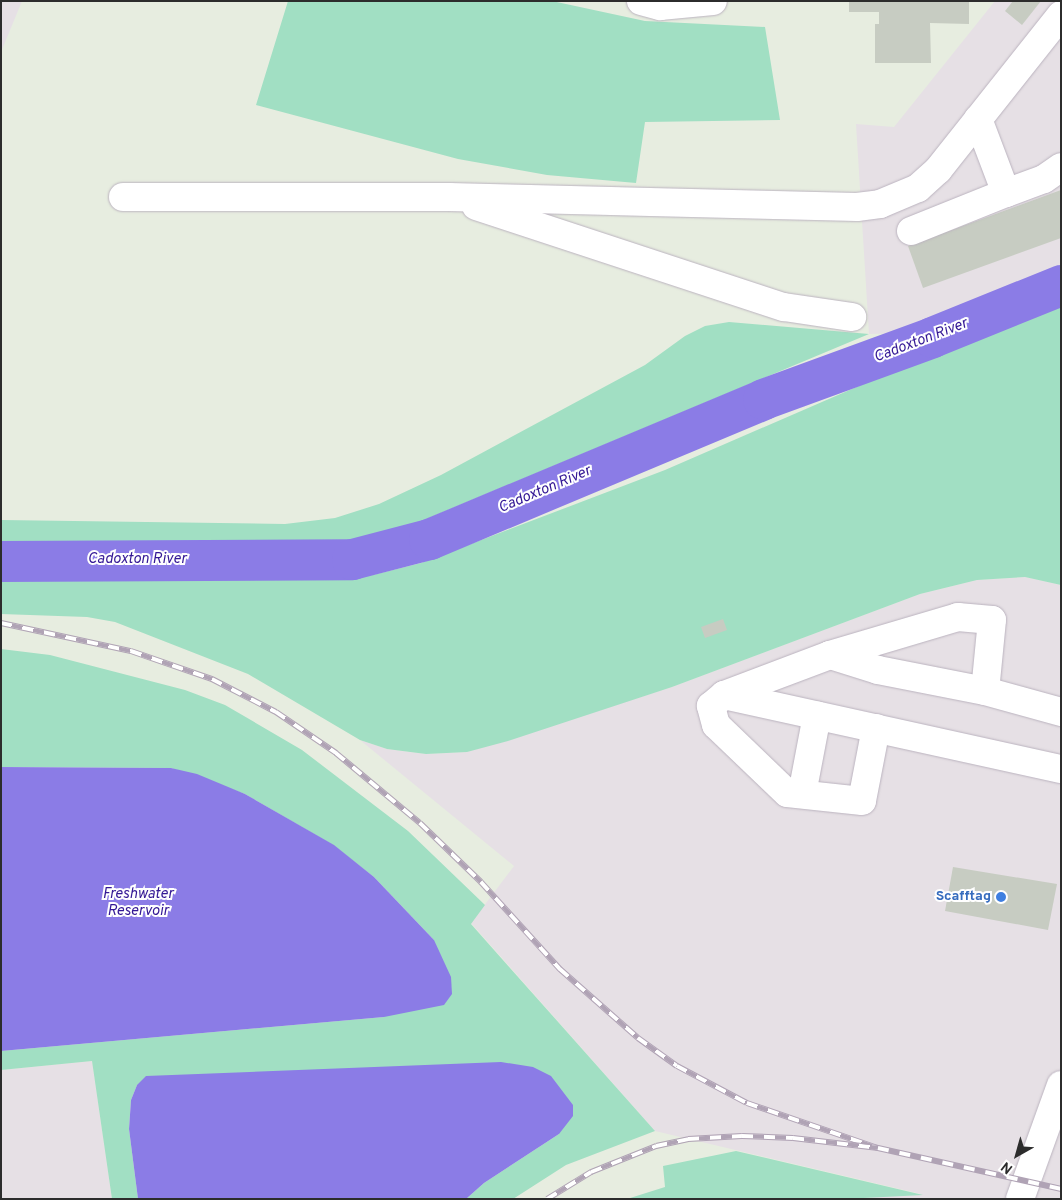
<!DOCTYPE html>
<style>
body{margin:0}
#map{position:relative;width:1062px;height:1200px;overflow:hidden;background:#e7ede0;font-family:Overpass,sans-serif}
div>[style]{position:absolute}
.industrial>*{inset:0;background:#e6e0e5}
.green>*{inset:0;background:#a1dfc3}
.water>*{inset:0;background:#8b7ce6}
.river>*{height:41px;margin:-20.5px;padding:0 20.5px;transform-origin:20.5px;border-radius:20.5px;background:#8b7ce6}
.building>*{inset:0;background:#c7ccc2}
.roads{filter:drop-shadow(0 0 1px #bbb3bf) drop-shadow(0 0 1px #bbb3bf)}
.minor>*{height:28px;margin:-14px;padding:0 14px;transform-origin:14px;border-radius:14px;background:#fff}
.rail>*{height:5.5px;margin-top:-2.75px;transform-origin:0;background:repeating-linear-gradient(90deg,#fff 0 11px,#b0a3b5 0 22px);box-sizing:border-box;border-block:1px solid #b0a3b5}
.dots>*{width:14px;height:14px;translate:-50% -50%;box-sizing:border-box;border:2px solid #fff;border-radius:50%}
span{translate:-50% -50%;white-space:nowrap;text-align:center;line-height:1.15;-webkit-text-stroke:4px #fff;paint-order:stroke}
.shop-label{font-size:14px;color:#366cbe;font-weight:700}
.right{translate:-100% -50%;text-align:right}
.water-label{font-size:15px;color:#341895;font-style:italic}
.frame{position:absolute;inset:0;border:2px solid #2c2c2c;pointer-events:none}
.north{position:absolute;left:992px;top:1130px;width:50px;height:50px;-webkit-text-stroke:4px #fff;paint-order:stroke;rotate:218deg;font-size:14px;font-weight:700;line-height:20px;text-align:center;color:#2c2c2c}
.north::after{content:'';display:block;margin:auto;width:18px;height:22px;background:#2c2c2c;clip-path:polygon(50% 0,100% 100%,50% 72%,0 100%)}
</style>
<div id="map">
<div class="industrial">
<div style="clip-path:polygon(1px 1px,22px 1px,1px 52px)"></div>
<div style="clip-path:polygon(995px 1px,1061px 1px,1061px 273px,914px 333px,869px 334px,856px 124px,894px 127px)"></div>
<div style="clip-path:polygon(1025px 577px,1061px 585px,1061px 1199px,844px 1199px,921px 1194px,655px 1131px,471px 923px,514px 866px,360px 740px,387px 749px,426px 754px,467px 752px,672px 687px,920px 594px,977px 580px)"></div>
<div style="clip-path:polygon(92px 1061px,112px 1199px,1px 1199px,1px 1070px)"></div>
</div>
<div class="green">
<div style="clip-path:polygon(288px 1px,552px 1px,645px 21px,765px 27px,780px 120px,645px 122px,636px 183px,547px 175px,458px 159px,256px 105px)"></div>
<div style="clip-path:polygon(1061px 305px,1061px 585px,1025px 577px,977px 580px,920px 594px,672px 687px,508px 741px,467px 752px,426px 754px,387px 749px,360px 740px,248px 674px,115px 622px,87px 617px,1px 614px,1px 580px,333px 577px,373px 575px,421px 563px,665px 470px,898px 369px)"></div>
<div style="clip-path:polygon(729px 322px,869px 334px,412px 525px,368px 539px,309px 546px,1px 543px,1px 520px,285px 524px,335px 518px,379px 504px,441px 475px,645px 365px,685px 336px,705px 326px)"></div>
<div style="clip-path:polygon(1px 649px,50px 655px,185px 690px,225px 705px,302px 750px,408px 831px,485px 905px,471px 924px,655px 1131px,566px 1165px,513px 1199px,466px 1199px,484px 1183px,559px 1134px,137px 1085px,131px 1100px,129px 1129px,138px 1199px,112px 1199px,92px 1061px,1px 1070px,1px 1051px,384px 1017px,434px 940px,374px 877px,333px 845px,245px 794px,171px 768px,1px 767px)"></div>
<div style="clip-path:polygon(736px 1151px,923px 1195px,844px 1199px,627px 1199px,665px 1187px,663px 1166px)"></div>
</div>
<div class="water">
<div style="clip-path:polygon(1px 767px,171px 768px,197px 774px,245px 794px,334px 845px,374px 877px,434px 940px,451px 977px,452px 994px,444px 1005px,384px 1017px,1px 1051px)"></div>
<div style="clip-path:polygon(501px 1062px,533px 1067px,551px 1076px,573px 1105px,573px 1116px,559px 1134px,484px 1183px,466px 1199px,138px 1199px,129px 1129px,131px 1100px,137px 1085px,146px 1076px)"></div>
</div>
<div class="river">
<div style="left:1px;top:561px;width:351px;rotate:-0.3deg"></div>
<div style="left:352px;top:559px;width:80px;rotate:-14.6deg"></div>
<div style="left:429px;top:539px;width:362px;rotate:-22.7deg"></div>
<div style="left:763px;top:399px;width:180px;rotate:-20.1deg"></div>
<div style="left:932px;top:337px;width:139px;rotate:-22deg"></div>
</div>
<div class="building">
<div style="clip-path:polygon(849px 1px,969px 1px,969px 24px,930px 23px,931px 63px,875px 63px,875px 24px,879px 24px,879px 12px,849px 12px)"></div>
<div style="clip-path:polygon(1013px 1px,1041px 1px,1022px 25px,1005px 11px)"></div>
<div style="clip-path:polygon(1061px 190px,1061px 238px,923px 288px,908px 246px)"></div>
<div style="clip-path:polygon(723px 619px,727px 630px,705px 638px,701px 627px)"></div>
<div style="clip-path:polygon(953px 867px,1057px 884px,1048px 930px,945px 911px)"></div>
</div>
<div class="roads">
<div class="minor">
<div style="left:641px;top:1px;width:20px;rotate:15deg"></div>
<div style="left:660px;top:6px;width:53px;rotate:-5.4deg"></div>
<div style="left:978px;top:119px;width:79px;rotate:69.3deg"></div>
<div style="left:1006px;top:193px;width:40px;rotate:-20.2deg"></div>
<div style="left:1044px;top:179px;width:21px;rotate:-35deg"></div>
<div style="left:123px;top:197px;width:326px"></div>
<div style="left:449px;top:197px;width:408px;rotate:1.4deg"></div>
<div style="left:857px;top:207px;width:23px;rotate:-7deg"></div>
<div style="left:880px;top:204px;width:41px;rotate:-22.8deg"></div>
<div style="left:918px;top:188px;width:27px;rotate:-42deg"></div>
<div style="left:938px;top:170px;width:198px;rotate:-51.6deg"></div>
<div style="left:476px;top:206px;width:324px;rotate:18.2deg"></div>
<div style="left:784px;top:307px;width:69px;rotate:8.4deg"></div>
<div style="left:911px;top:231px;width:102px;rotate:-21.8deg"></div>
<div style="left:830px;top:655px;width:50px;rotate:17.4deg"></div>
<div style="left:878px;top:670px;width:109px;rotate:11.1deg"></div>
<div style="left:724px;top:695px;width:113px;rotate:-20.7deg"></div>
<div style="left:830px;top:655px;width:134px;rotate:-16.5deg"></div>
<div style="left:958px;top:617px;width:34px;rotate:5deg"></div>
<div style="left:992px;top:620px;width:71px;rotate:95.6deg"></div>
<div style="left:985px;top:691px;width:79px;rotate:15.4deg"></div>
<div style="left:876px;top:728px;width:74px;rotate:100.9deg"></div>
<div style="left:862px;top:801px;width:75px;rotate:-173.9deg"></div>
<div style="left:787px;top:793px;width:98px;rotate:-136.2deg"></div>
<div style="left:716px;top:725px;width:20px;rotate:-105deg"></div>
<div style="left:711px;top:706px;width:17px;rotate:-40deg"></div>
<div style="left:724px;top:695px;width:345px;rotate:12.4deg"></div>
<div style="left:802px;top:794px;width:80px;rotate:-79.2deg"></div>
<div style="left:1020px;top:1199px;width:121px;rotate:-70.2deg"></div>
</div>
</div>
<div class="rail">
<div style="left:1px;top:623px;width:133px;rotate:12.2deg"></div>
<div style="left:131px;top:651px;width:86px;rotate:19.1deg"></div>
<div style="left:212px;top:679px;width:72px;rotate:27.3deg"></div>
<div style="left:276px;top:712px;width:73px;rotate:34.3deg"></div>
<div style="left:336px;top:753px;width:109px;rotate:39.8deg"></div>
<div style="left:420px;top:823px;width:85px;rotate:44deg"></div>
<div style="left:481px;top:882px;width:118px;rotate:47.8deg"></div>
<div style="left:560px;top:969px;width:104px;rotate:41.5deg"></div>
<div style="left:638px;top:1038px;width:48px;rotate:35.7deg"></div>
<div style="left:677px;top:1066px;width:79px;rotate:27.9deg"></div>
<div style="left:747px;top:1103px;width:139px;rotate:19deg"></div>
<div style="left:547px;top:1199px;width:52px;rotate:-31.5deg"></div>
<div style="left:591px;top:1172px;width:70px;rotate:-21.8deg"></div>
<div style="left:656px;top:1146px;width:33px;rotate:-12deg"></div>
<div style="left:688px;top:1139px;width:54px;rotate:-3.2deg"></div>
<div style="left:742px;top:1136px;width:51px;rotate:2.2deg"></div>
<div style="left:793px;top:1138px;width:86px;rotate:6.7deg"></div>
<div style="left:878px;top:1148px;width:188px;rotate:12.6deg"></div>
</div>
<div class="dots">
<div style="left:1001px;top:897px;background:#3f7fe0"></div>
</div>
<div class="shop-label">
<span class="right" style="left:991px;top:897px">Scafftag</span>
</div>
<div class="water-label">
<span style="left:921px;top:341px;rotate:-21deg">Cadoxton River</span>
<span style="left:545px;top:490px;rotate:-23deg">Cadoxton River</span>
<span style="left:137px;top:560px">Cadoxton River</span>
<span style="left:138px;top:903px">Freshwater<br>Reservoir</span>
</div>
<div class="frame"></div>
<div class="north">N</div>
</div>
